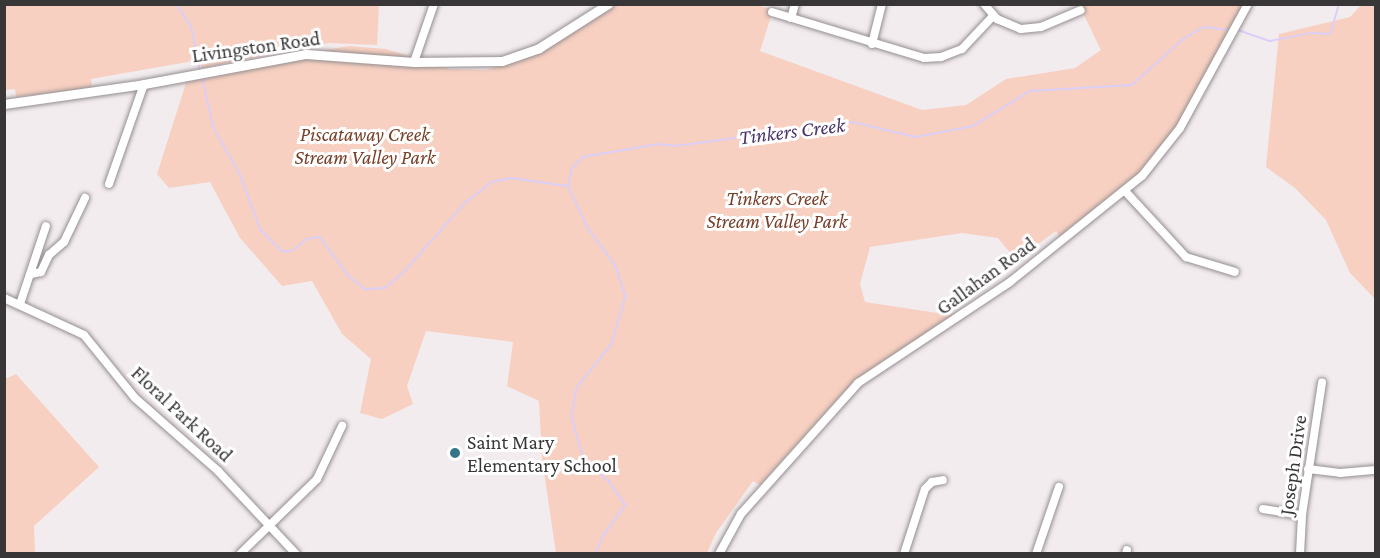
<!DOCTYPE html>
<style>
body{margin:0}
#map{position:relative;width:1380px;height:558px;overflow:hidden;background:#f3ecef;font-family:"Crimson Pro",serif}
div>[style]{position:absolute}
.green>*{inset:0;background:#f7d0c1}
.stream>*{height:1.5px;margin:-0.75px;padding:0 0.75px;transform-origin:0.75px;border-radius:0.75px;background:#dccff7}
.roads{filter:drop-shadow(0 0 2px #948e90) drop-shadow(0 0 2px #948e90)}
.minor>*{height:8px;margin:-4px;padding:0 4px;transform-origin:4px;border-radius:4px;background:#fff}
.major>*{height:9px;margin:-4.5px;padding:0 4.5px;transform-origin:4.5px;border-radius:4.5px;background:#fff}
.dots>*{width:16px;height:16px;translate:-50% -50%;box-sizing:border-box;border:3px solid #fff;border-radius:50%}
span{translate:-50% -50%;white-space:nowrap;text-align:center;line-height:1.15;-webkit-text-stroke:6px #fff;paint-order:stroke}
.street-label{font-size:20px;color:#383637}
.park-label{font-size:20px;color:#773f28;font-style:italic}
.poi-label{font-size:20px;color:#383637}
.left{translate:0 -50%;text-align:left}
.water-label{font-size:21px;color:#4a3669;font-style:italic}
.frame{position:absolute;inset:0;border:6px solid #383637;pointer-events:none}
</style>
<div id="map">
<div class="green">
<div style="clip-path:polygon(1362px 4px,1376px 5px,1375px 299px,1350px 273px,1326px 220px,1295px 188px,1266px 167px,1279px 34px,1350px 17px)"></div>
<div style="clip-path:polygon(4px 5px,379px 5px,377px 45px,329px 43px,202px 68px,199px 60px,91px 79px,92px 88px,16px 97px,15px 89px,5px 90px)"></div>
<div style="clip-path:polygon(612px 5px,758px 5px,773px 10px,760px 51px,922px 110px,966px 105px,1006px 79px,1075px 68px,1101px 50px,1079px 5px,1248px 5px,1159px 156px,1061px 239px,1056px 231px,1016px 260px,998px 238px,962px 233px,870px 247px,860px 284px,865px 302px,957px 316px,844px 392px,760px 485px,753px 481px,716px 533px,707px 553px,556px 553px,542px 459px,539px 401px,507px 386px,513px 342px,426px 331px,407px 386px,413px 404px,382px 419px,360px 413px,371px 359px,342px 334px,312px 281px,282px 286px,240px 238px,210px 182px,169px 188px,157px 174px,186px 83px,253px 63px,349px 46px,386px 49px,450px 69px,486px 70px,541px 52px)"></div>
<div style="clip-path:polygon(16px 374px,99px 467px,34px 526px,35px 553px,5px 553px,5px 379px)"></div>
</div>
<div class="stream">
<div style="left:177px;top:4px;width:28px;rotate:58deg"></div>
<div style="left:192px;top:28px;width:42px;rotate:79deg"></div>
<div style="left:1238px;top:30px;width:34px;rotate:19deg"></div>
<div style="left:1270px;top:41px;width:42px;rotate:-11deg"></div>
<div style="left:1311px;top:33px;width:19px;rotate:3deg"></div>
<div style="left:1330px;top:34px;width:31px;rotate:-73deg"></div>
<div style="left:202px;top:76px;width:53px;rotate:77deg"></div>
<div style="left:214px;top:128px;width:53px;rotate:60.5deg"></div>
<div style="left:240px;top:174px;width:60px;rotate:69.4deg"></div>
<div style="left:261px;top:230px;width:31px;rotate:45deg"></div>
<div style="left:283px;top:252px;width:10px;rotate:-11deg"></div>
<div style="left:293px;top:250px;width:18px;rotate:-38deg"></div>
<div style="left:307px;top:239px;width:13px;rotate:-9deg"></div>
<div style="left:320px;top:237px;width:49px;rotate:53.4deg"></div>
<div style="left:349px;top:276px;width:21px;rotate:39deg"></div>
<div style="left:365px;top:289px;width:20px;rotate:-3deg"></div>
<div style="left:385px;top:288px;width:23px;rotate:-40deg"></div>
<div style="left:403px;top:273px;width:94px;rotate:-48.5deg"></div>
<div style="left:465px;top:203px;width:34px;rotate:-38deg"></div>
<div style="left:492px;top:182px;width:19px;rotate:-12deg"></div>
<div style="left:511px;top:178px;width:58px;rotate:8deg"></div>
<div style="left:568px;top:186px;width:18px;rotate:-77deg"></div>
<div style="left:572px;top:168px;width:16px;rotate:-45deg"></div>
<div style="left:583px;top:157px;width:76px;rotate:-9.8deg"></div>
<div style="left:658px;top:144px;width:18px;rotate:6deg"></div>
<div style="left:676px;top:146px;width:179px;rotate:-7.7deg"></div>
<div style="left:853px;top:122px;width:65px;rotate:13.4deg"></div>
<div style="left:916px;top:137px;width:58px;rotate:-10.9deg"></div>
<div style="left:973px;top:126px;width:67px;rotate:-31.6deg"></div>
<div style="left:1030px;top:91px;width:102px;rotate:-3.4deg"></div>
<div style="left:1132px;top:85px;width:69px;rotate:-42deg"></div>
<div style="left:1183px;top:39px;width:24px;rotate:-30deg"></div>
<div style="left:1204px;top:27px;width:26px;rotate:7deg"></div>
<div style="left:569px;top:187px;width:45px;rotate:65.1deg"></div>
<div style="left:588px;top:228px;width:47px;rotate:53.6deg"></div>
<div style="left:616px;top:266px;width:32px;rotate:72deg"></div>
<div style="left:626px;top:296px;width:50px;rotate:106.3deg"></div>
<div style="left:612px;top:344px;width:56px;rotate:128.5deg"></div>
<div style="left:577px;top:388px;width:29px;rotate:100deg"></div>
<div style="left:572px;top:417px;width:45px;rotate:74.4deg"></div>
<div style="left:584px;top:460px;width:33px;rotate:40deg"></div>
<div style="left:609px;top:481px;width:29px;rotate:55deg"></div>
<div style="left:626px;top:505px;width:37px;rotate:126deg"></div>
<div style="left:604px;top:535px;width:21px;rotate:113deg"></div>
</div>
<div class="roads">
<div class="minor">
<div style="left:984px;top:4px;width:20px;rotate:49deg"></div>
<div style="left:997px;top:19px;width:26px;rotate:23deg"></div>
<div style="left:1021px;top:29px;width:20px;rotate:-6deg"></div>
<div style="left:1041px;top:27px;width:43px;rotate:-23deg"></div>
<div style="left:772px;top:12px;width:159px;rotate:16.8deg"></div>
<div style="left:924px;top:58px;width:17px;rotate:-3deg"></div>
<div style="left:941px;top:57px;width:22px;rotate:-21deg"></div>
<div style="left:962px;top:49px;width:45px;rotate:-46.8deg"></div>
<div style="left:791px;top:18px;width:15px;rotate:-74deg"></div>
<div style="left:872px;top:44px;width:41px;rotate:-76deg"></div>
<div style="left:414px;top:62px;width:61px;rotate:-71deg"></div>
<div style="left:109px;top:184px;width:106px;rotate:-70.7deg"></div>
<div style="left:1125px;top:191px;width:90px;rotate:47.3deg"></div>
<div style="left:1186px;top:257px;width:51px;rotate:17deg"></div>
<div style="left:31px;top:274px;width:10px;rotate:-11deg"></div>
<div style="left:41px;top:272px;width:19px;rotate:-65deg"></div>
<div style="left:49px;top:255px;width:20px;rotate:-41deg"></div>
<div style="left:64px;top:242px;width:49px;rotate:-64.5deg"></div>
<div style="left:4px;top:298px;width:88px;rotate:24.8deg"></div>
<div style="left:84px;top:335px;width:81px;rotate:51deg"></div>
<div style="left:135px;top:398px;width:111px;rotate:41.3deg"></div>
<div style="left:218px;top:471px;width:114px;rotate:46.8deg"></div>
<div style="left:20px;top:304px;width:82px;rotate:-71.6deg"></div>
<div style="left:1308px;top:469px;width:32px;rotate:7deg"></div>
<div style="left:1340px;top:473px;width:36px;rotate:-5deg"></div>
<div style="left:1263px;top:509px;width:39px;rotate:9deg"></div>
<div style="left:240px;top:554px;width:107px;rotate:-44.2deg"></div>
<div style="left:317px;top:479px;width:59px;rotate:-64.7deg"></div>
<div style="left:719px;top:554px;width:46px;rotate:-61.2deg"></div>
<div style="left:741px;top:514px;width:176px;rotate:-48.2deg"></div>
<div style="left:858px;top:383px;width:182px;rotate:-33.6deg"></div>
<div style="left:1010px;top:282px;width:169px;rotate:-38.8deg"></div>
<div style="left:1142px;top:176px;width:61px;rotate:-51.6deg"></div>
<div style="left:1180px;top:128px;width:141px;rotate:-61.3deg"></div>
<div style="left:904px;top:554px;width:68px;rotate:-72.1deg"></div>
<div style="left:925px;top:489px;width:10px;rotate:-45deg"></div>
<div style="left:932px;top:482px;width:11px;rotate:-10deg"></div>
<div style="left:1036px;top:554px;width:71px;rotate:-71.1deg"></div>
<div style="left:1126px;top:554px;width:4px;rotate:-76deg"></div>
<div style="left:1300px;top:554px;width:39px;rotate:-87deg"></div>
<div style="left:1302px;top:515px;width:134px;rotate:-81.4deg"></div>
</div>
<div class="major">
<div style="left:4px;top:104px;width:141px;rotate:-8.1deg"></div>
<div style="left:144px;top:84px;width:165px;rotate:-10.5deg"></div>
<div style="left:306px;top:54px;width:108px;rotate:4.2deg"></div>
<div style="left:414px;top:62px;width:88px;rotate:-0.7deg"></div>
<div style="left:502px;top:61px;width:39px;rotate:-19deg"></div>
<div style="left:539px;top:48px;width:82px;rotate:-32.5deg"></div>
</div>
</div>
<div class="dots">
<div style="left:455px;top:453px;background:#36748a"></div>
</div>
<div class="street-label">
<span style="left:256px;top:47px;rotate:-8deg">Livingston Road</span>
<span style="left:986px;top:276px;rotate:-36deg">Gallahan Road</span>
<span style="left:182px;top:414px;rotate:43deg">Floral Park Road</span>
<span style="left:1293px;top:465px;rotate:-82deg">Joseph Drive</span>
</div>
<div class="park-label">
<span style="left:365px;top:146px">Piscataway Creek<br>Stream Valley Park</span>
<span style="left:777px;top:210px">Tinkers Creek<br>Stream Valley Park</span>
</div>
<div class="poi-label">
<span class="left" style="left:467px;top:454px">Saint Mary<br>Elementary School</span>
</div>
<div class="water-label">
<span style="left:792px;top:131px;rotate:-7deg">Tinkers Creek</span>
</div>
<div class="frame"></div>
</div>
